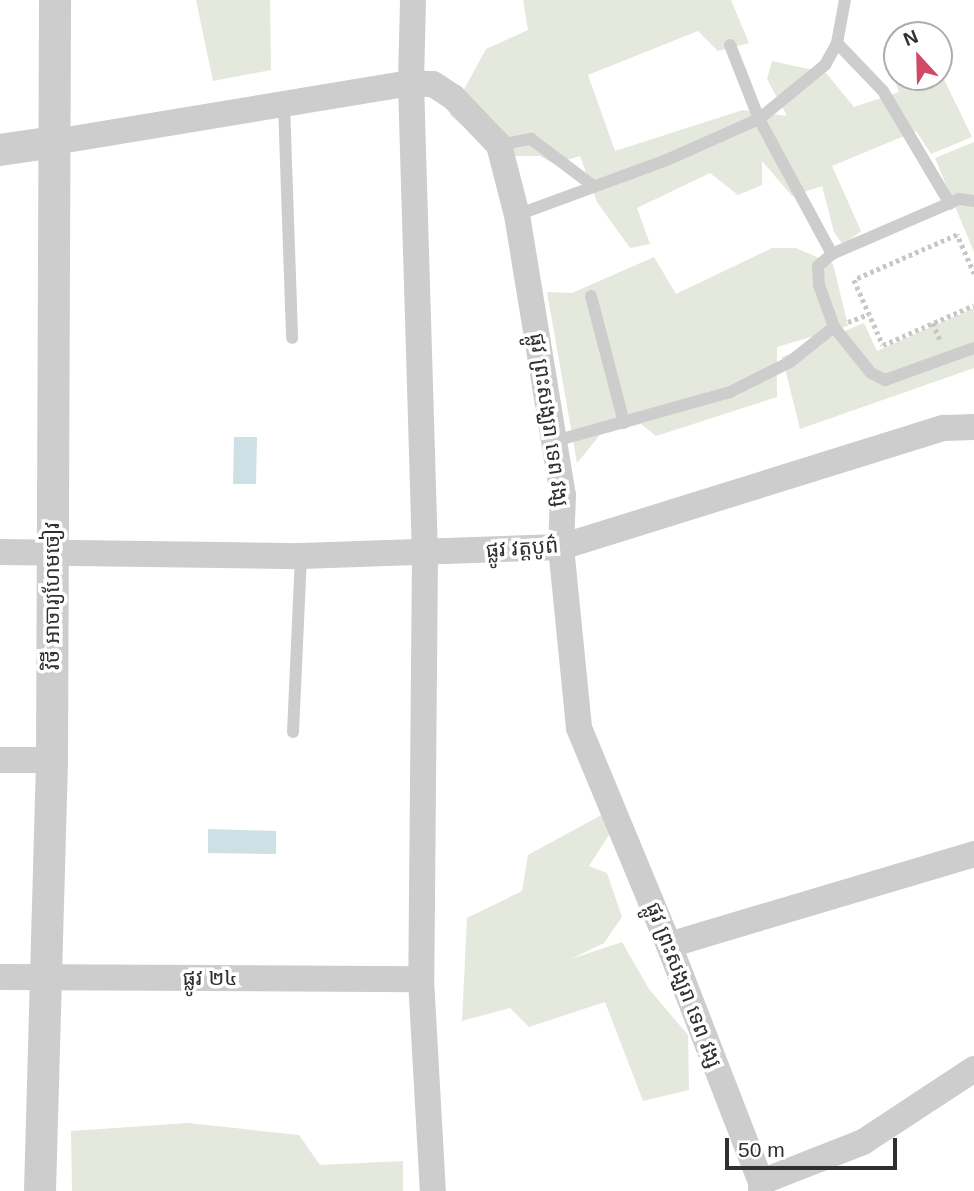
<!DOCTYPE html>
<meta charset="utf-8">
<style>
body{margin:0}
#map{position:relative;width:974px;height:1191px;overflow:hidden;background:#fff;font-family:Arial,"Noto Sans Khmer",sans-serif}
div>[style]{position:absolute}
.green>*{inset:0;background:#e5e8dd}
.water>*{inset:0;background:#cce0e6}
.path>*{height:4.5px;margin-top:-2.25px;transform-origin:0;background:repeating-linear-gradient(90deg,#c7c7c7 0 3.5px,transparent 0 7px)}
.service>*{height:12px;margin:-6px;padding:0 6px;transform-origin:6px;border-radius:6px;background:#cdcdcd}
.minor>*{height:26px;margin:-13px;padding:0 13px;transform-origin:13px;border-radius:13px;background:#cdcdcd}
.tertiary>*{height:32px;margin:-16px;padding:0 16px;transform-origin:16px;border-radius:16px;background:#cdcdcd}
span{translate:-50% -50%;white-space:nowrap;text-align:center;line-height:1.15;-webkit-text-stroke:7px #fff;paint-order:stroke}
.street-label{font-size:21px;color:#303030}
.north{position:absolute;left:883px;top:21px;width:70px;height:70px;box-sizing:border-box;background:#fff;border:2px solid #acacac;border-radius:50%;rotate:338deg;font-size:19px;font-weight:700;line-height:28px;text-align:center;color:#303030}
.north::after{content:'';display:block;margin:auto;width:24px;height:32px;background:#d04966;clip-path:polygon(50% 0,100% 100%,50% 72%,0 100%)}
.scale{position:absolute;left:725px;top:1138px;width:172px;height:32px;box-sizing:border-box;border:4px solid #303030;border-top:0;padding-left:9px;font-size:21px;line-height:24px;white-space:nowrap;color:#303030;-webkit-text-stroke:5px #fff;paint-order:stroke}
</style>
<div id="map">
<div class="green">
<div style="clip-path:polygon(196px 0,270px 0,271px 70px,213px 81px)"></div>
<div style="clip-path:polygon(523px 0,731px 0,749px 43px,718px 51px,698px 31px,588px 75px,615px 151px,743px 110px,787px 116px,767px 79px,772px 61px,826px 73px,854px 107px,899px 92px,887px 61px,897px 57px,897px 77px,939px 77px,939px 69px,972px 137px,931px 154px,916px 131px,832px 166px,861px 231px,843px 245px,834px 232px,822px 186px,792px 196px,762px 161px,762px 185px,738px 195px,710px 173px,637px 208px,650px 244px,630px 248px,597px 202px,580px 156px,554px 164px,540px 156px,511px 156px,487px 146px,450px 115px,486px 49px,528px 30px)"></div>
<div style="clip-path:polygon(974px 142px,974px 252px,935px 158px)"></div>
<div style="clip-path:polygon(772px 248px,796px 248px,833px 264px,848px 326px,777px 347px,777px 397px,656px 436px,641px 424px,600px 435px,577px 463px,547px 292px,572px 293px,654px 257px,676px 294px)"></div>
<div style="clip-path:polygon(974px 308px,974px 368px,800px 429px,782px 357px,864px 323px,877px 351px)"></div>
<div style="clip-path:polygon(605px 813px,616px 824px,589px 866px,607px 873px,622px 917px,604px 943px,571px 959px,622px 942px,649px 989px,688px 1035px,689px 1090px,643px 1101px,605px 1002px,529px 1027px,510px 1008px,462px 1021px,467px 918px,522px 891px,528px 855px)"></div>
<div style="clip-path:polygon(188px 1123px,299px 1135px,320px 1165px,403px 1161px,403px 1191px,72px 1191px,71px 1131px)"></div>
</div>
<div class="water">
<div style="clip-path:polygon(234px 437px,257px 437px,256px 484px,233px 484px)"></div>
<div style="clip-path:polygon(208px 829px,276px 831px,276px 854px,208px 853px)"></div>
</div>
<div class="path">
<div style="left:974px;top:274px;width:43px;rotate:-113.6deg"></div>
<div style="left:957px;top:235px;width:112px;rotate:156.4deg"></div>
<div style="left:854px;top:280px;width:71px;rotate:66deg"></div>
<div style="left:883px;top:345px;width:99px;rotate:-23.7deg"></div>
<div style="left:848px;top:322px;width:22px;rotate:-21deg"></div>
<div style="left:933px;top:323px;width:21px;rotate:67deg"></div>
</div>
<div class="service">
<div style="left:837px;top:43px;width:66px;rotate:46.2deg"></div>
<div style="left:883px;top:91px;width:131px;rotate:59.3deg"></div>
<div style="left:730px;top:45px;width:79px;rotate:68.6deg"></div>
<div style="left:759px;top:119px;width:153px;rotate:61.6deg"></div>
<div style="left:284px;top:105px;width:233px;rotate:88deg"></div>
<div style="left:499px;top:145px;width:33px;rotate:-11deg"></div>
<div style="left:531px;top:139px;width:76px;rotate:37deg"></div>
<div style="left:974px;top:201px;width:15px;rotate:-172deg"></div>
<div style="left:959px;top:199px;width:138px;rotate:156.6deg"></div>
<div style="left:832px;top:254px;width:18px;rotate:139deg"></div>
<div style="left:818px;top:266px;width:19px;rotate:87deg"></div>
<div style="left:819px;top:285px;width:45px;rotate:70.3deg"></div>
<div style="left:834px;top:327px;width:59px;rotate:51.2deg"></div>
<div style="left:871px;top:373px;width:16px;rotate:27deg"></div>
<div style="left:885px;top:380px;width:95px;rotate:-19.8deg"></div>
<div style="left:517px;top:215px;width:162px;rotate:-20.2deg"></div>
<div style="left:669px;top:159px;width:98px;rotate:-24deg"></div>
<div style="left:759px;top:119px;width:85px;rotate:-39.3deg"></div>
<div style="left:825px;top:65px;width:25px;rotate:-61deg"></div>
<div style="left:837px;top:43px;width:44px;rotate:-79.5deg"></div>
<div style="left:591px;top:296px;width:131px;rotate:75.4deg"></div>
<div style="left:555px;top:441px;width:182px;rotate:-15.6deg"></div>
<div style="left:730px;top:392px;width:67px;rotate:-26.6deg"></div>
<div style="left:790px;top:362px;width:56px;rotate:-38.5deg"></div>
<div style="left:293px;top:732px;width:176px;rotate:-87.4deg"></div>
</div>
<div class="minor">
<div style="left:413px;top:0;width:83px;rotate:91.4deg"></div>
<div style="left:411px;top:83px;width:471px;rotate:88.3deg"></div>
<div style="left:425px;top:554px;width:425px;rotate:90.5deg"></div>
<div style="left:421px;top:979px;width:212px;rotate:86.8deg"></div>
<div style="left:54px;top:142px;width:362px;rotate:-9.4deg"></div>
<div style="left:411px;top:83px;width:22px;rotate:3deg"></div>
<div style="left:433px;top:84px;width:24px;rotate:33deg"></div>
<div style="left:453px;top:97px;width:66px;rotate:46.2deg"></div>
<div style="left:499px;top:145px;width:72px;rotate:75.6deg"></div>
<div style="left:517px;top:215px;width:284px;rotate:80.7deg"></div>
<div style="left:563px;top:495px;width:52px;rotate:92.2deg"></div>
<div style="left:561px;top:547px;width:182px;rotate:84.3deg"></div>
<div style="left:579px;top:728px;width:235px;rotate:67.5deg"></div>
<div style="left:669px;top:945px;width:254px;rotate:68.8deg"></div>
<div style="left:761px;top:1182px;width:9px;rotate:90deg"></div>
<div style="left:0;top:552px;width:301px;rotate:0.8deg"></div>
<div style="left:301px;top:556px;width:260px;rotate:-2deg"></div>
<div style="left:561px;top:547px;width:401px;rotate:-17.3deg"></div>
<div style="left:944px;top:428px;width:30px;rotate:-2deg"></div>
<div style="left:0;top:760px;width:52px"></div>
<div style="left:669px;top:945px;width:318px;rotate:-16.6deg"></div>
<div style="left:0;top:977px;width:421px;rotate:0.3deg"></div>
<div style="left:761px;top:1182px;width:110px;rotate:-21.4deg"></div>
<div style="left:863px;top:1142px;width:133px;rotate:-33.3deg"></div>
</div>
<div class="tertiary">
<div style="left:0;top:150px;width:55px;rotate:-8.4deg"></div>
<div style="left:40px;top:1191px;width:431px;rotate:-88.4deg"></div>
<div style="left:52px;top:760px;width:760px;rotate:-89.77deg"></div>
</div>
<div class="street-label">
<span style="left:549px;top:420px;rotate:82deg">ផ្លូវ ព្រះសង្ឃរា ទេព វង្ស</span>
<span style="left:522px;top:548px;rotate:-4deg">ផ្លូវ វត្តបូព៌</span>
<span style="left:52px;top:596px;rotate:-90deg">វិថី អាចារ្យហែមចៀវ</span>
<span style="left:210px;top:978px">ផ្លូវ ២៤</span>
<span style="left:684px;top:985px;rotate:69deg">ផ្លូវ ព្រះសង្ឃរា ទេព វង្ស</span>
</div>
<div class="north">N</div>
<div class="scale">50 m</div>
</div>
